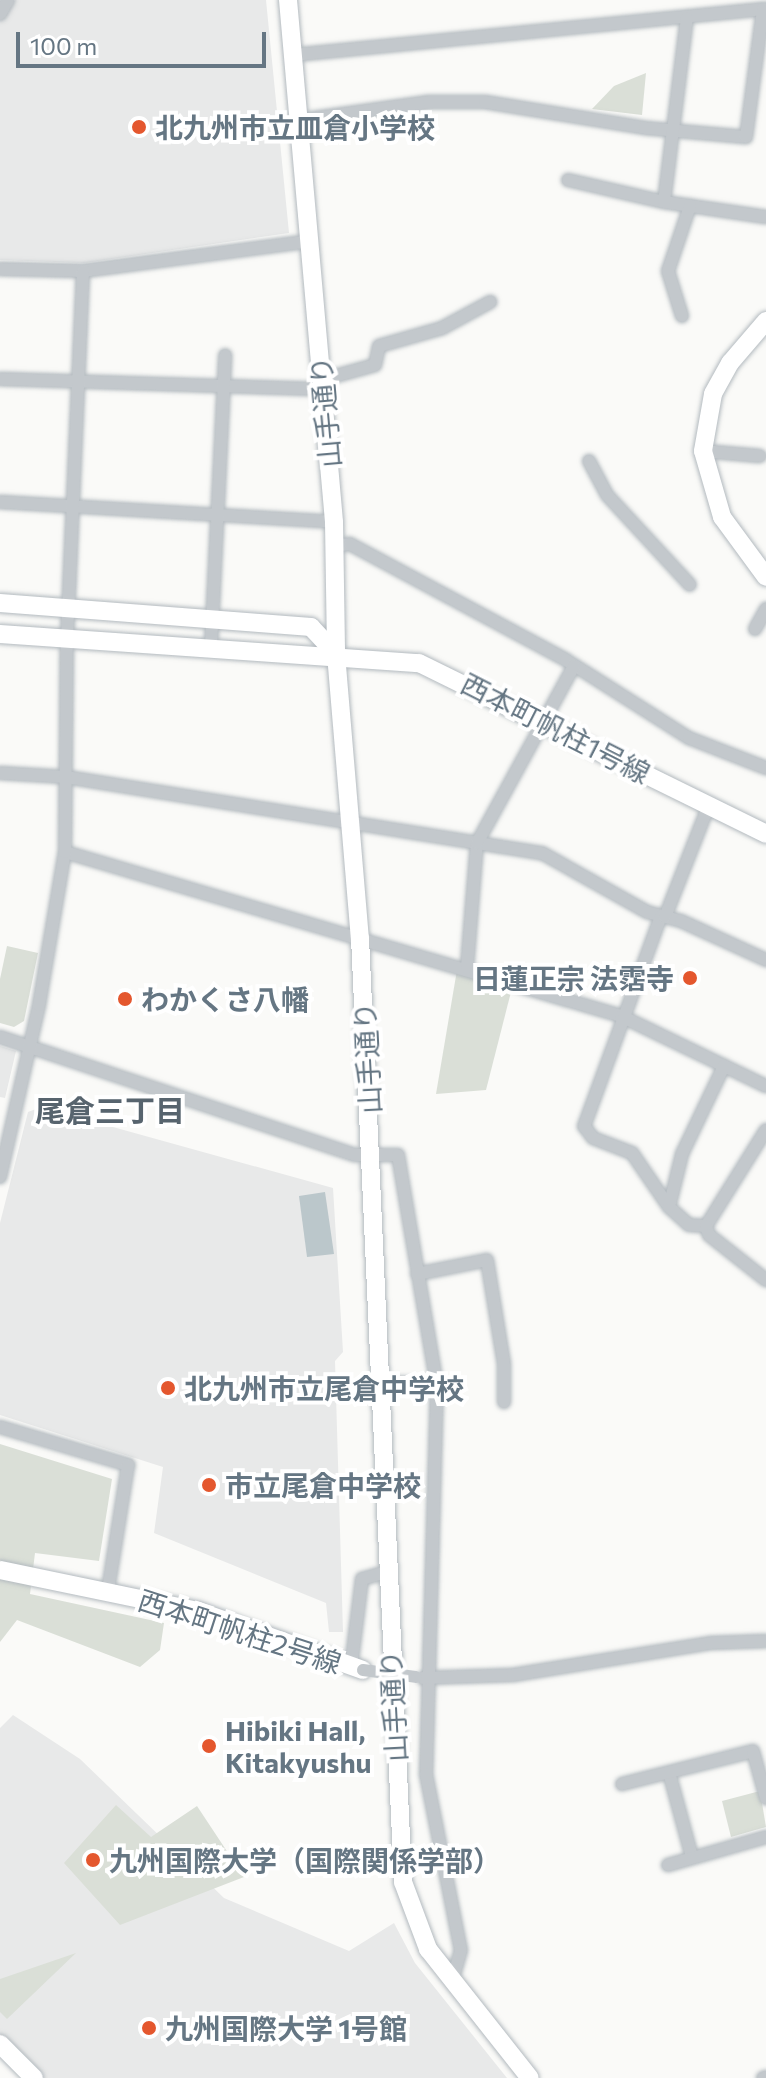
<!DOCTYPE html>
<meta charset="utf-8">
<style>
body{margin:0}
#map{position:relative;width:766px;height:2078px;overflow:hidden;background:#fafaf8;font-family:Commissioner,"Noto Sans JP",sans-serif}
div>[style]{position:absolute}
.built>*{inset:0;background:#e8e9e9}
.green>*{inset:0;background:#dadfd7}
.water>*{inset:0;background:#bbc7cb}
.roads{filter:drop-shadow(0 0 2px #b3babf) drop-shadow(0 0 2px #b3babf)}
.street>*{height:12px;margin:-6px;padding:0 6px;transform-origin:6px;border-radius:6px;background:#c3c8cc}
.secondary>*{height:18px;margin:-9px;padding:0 9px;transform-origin:9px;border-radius:9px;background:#fff}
.street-bridge>*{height:12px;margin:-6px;padding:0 6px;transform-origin:6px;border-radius:6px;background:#c3c8cc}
.dots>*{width:22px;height:22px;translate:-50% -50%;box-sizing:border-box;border:4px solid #fff;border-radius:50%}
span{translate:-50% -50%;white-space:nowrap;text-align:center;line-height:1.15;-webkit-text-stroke:8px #fff;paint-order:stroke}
.poi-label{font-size:28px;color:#657683;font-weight:700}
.left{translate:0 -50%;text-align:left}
.right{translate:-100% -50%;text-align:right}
.street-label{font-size:28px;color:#657683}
.neighbourhood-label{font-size:30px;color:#57646e;font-weight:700}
.scale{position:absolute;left:16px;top:32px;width:250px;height:36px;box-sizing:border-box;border:4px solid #657683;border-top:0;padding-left:10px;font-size:24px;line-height:28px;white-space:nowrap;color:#657683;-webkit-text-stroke:6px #fff;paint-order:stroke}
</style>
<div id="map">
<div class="built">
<div style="clip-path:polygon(15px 0,266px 0,289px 233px,84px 263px,0 260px,0 20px)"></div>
<div style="clip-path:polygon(0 1046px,16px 1051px,5px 1098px,0 1097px)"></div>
<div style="clip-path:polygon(41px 1107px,333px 1188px,343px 1352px,335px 1361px,343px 1632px,329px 1632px,326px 1603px,154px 1533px,163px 1467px,0 1415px,0 1223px,28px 1112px)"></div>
<div style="clip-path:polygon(13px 1715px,80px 1759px,224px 1898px,349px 1951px,394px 1923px,415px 1963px,507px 2078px,34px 2078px,0 2044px,0 1728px)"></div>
</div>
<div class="green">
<div style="clip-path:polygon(646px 73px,642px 115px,592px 109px,614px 86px)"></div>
<div style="clip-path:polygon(7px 946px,38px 953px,24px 1021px,14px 1027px,0 1023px,0 979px)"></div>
<div style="clip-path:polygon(457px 970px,512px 988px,486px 1090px,436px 1094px)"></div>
<div style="clip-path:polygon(0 1444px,112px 1479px,99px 1561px,35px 1553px,30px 1594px,164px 1623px,160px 1650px,140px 1667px,17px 1620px,0 1642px)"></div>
<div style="clip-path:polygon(760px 1791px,766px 1827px,731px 1837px,722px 1801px)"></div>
<div style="clip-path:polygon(116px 1805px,151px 1837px,197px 1806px,244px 1877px,120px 1925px,64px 1863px)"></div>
<div style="clip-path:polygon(76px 1953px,7px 2019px,0 2012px,0 1979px)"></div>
</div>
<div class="water">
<div style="clip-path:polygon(325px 1192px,334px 1254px,307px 1257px,299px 1196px)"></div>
</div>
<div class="roads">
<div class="street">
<div style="left:0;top:14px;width:16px;rotate:-60deg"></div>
<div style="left:294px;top:55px;width:474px;rotate:-5.6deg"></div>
<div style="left:301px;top:120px;width:129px;rotate:-8deg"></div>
<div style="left:429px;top:102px;width:56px"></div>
<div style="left:485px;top:102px;width:162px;rotate:9.2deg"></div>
<div style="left:645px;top:128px;width:101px;rotate:5.1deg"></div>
<div style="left:746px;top:137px;width:129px;rotate:-82.4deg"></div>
<div style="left:568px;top:180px;width:98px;rotate:12.9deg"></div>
<div style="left:664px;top:202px;width:103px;rotate:8.4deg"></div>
<div style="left:664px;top:202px;width:185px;rotate:-82.9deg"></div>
<div style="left:0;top:269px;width:83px;rotate:1.4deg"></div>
<div style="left:83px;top:271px;width:230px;rotate:-7.5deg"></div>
<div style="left:682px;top:316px;width:47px;rotate:-107.3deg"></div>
<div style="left:668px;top:271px;width:69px;rotate:-71.3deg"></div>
<div style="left:0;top:379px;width:323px;rotate:1.8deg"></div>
<div style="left:321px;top:380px;width:56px;rotate:-15.5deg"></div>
<div style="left:375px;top:365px;width:19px;rotate:-78deg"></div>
<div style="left:379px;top:346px;width:66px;rotate:-15.9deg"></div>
<div style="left:442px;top:328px;width:55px;rotate:-28.4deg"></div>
<div style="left:703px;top:451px;width:57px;rotate:5deg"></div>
<div style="left:589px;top:461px;width:38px;rotate:62deg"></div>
<div style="left:607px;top:495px;width:122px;rotate:47.3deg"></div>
<div style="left:0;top:502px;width:335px;rotate:3.4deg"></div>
<div style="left:335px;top:546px;width:15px;rotate:-8deg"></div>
<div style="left:350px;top:544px;width:245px;rotate:28.2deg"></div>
<div style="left:566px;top:660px;width:146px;rotate:32.4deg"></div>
<div style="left:689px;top:738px;width:83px;rotate:21.3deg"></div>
<div style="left:755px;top:629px;width:23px;rotate:-61deg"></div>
<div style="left:211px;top:646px;width:291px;rotate:-87.2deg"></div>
<div style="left:0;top:773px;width:66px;rotate:3.5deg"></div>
<div style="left:66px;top:777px;width:482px;rotate:9.1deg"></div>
<div style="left:542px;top:853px;width:120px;rotate:29.3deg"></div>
<div style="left:647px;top:912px;width:35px;rotate:15deg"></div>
<div style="left:681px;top:921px;width:94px;rotate:24.6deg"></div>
<div style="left:65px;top:852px;width:580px;rotate:16.43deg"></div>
<div style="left:621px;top:1016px;width:161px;rotate:25.8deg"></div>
<div style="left:661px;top:916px;width:224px;rotate:110.1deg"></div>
<div style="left:584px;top:1126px;width:15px;rotate:53deg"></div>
<div style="left:593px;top:1138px;width:42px;rotate:21deg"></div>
<div style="left:632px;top:1153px;width:65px;rotate:55.6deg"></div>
<div style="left:669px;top:1207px;width:27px;rotate:42deg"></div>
<div style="left:689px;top:1225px;width:17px;rotate:3deg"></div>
<div style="left:665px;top:917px;width:120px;rotate:-68.6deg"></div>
<div style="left:467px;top:967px;width:124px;rotate:-85.4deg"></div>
<div style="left:477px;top:843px;width:202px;rotate:-61.3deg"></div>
<div style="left:0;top:1037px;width:374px;rotate:18.4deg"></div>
<div style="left:355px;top:1155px;width:43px"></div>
<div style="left:398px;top:1155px;width:233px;rotate:80.4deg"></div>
<div style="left:437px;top:1385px;width:389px;rotate:91.6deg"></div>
<div style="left:426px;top:1774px;width:179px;rotate:78.8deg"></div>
<div style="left:461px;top:1950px;width:33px;rotate:106deg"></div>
<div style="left:766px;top:1130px;width:113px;rotate:122deg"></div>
<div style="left:706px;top:1226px;width:9px;rotate:72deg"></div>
<div style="left:709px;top:1235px;width:73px;rotate:38.3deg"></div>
<div style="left:0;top:1177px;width:176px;rotate:-77.2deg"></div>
<div style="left:39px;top:1005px;width:155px;rotate:-80.4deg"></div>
<div style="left:65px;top:852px;width:214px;rotate:-89.5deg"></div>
<div style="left:67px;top:638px;width:367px;rotate:-87.5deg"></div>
<div style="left:669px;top:1207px;width:55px;rotate:-76.2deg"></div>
<div style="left:682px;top:1154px;width:98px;rotate:-64.5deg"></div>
<div style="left:417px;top:1274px;width:71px;rotate:-11.3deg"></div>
<div style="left:487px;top:1260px;width:105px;rotate:80.7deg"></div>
<div style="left:504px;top:1364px;width:38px;rotate:90deg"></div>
<div style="left:381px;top:1382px;width:56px;rotate:3.1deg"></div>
<div style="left:0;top:1427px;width:134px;rotate:16.5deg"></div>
<div style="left:128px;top:1465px;width:127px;rotate:99.1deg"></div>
<div style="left:351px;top:1667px;width:89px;rotate:-82.9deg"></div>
<div style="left:362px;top:1579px;width:26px;rotate:-16deg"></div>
<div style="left:423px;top:1678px;width:90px;rotate:-1.9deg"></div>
<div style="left:513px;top:1675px;width:201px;rotate:-9.2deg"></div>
<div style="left:711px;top:1643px;width:55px;rotate:-2.1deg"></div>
<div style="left:670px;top:1776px;width:84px;rotate:74.8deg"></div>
<div style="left:622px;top:1784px;width:135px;rotate:-14.1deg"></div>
<div style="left:753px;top:1751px;width:49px;rotate:74.5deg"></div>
<div style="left:668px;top:1865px;width:102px;rotate:-15.9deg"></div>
<div style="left:763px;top:2078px;width:3px;rotate:-18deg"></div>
</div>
<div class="secondary">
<div style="left:288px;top:0;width:524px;rotate:84.96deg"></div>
<div style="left:334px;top:522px;width:132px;rotate:89.1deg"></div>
<div style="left:336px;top:654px;width:285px;rotate:85.2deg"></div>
<div style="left:360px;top:938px;width:945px;rotate:87.39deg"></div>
<div style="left:403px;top:1882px;width:72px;rotate:69.5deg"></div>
<div style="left:428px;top:1949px;width:164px;rotate:51.7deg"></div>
<div style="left:766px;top:321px;width:55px;rotate:130.6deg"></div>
<div style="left:730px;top:363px;width:35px;rotate:119deg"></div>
<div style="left:713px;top:394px;width:58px;rotate:100deg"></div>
<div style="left:703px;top:451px;width:69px;rotate:73.9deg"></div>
<div style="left:722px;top:517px;width:74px;rotate:53.7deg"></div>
<div style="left:0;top:603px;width:312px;rotate:4.4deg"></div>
<div style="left:311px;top:627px;width:37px;rotate:47deg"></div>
<div style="left:0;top:634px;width:420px;rotate:4deg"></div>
<div style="left:419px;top:663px;width:387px;rotate:26.2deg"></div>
<div style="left:0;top:1570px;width:202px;rotate:11.7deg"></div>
<div style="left:198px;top:1611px;width:175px;rotate:19.7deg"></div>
<div style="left:0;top:2044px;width:48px;rotate:45deg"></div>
</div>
</div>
<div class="street-bridge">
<div style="left:363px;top:1670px;width:53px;rotate:7.5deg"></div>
</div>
<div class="dots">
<div style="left:139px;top:127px;background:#e4572e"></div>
<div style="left:690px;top:978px;background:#e4572e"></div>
<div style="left:125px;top:999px;background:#e4572e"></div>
<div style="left:168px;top:1388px;background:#e4572e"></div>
<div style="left:209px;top:1485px;background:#e4572e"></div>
<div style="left:209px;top:1746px;background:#e4572e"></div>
<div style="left:93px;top:1860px;background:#e4572e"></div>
<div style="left:149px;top:2028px;background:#e4572e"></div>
</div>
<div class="poi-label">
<span class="left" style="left:155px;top:127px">北九州市立皿倉小学校</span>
<span class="right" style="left:674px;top:978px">日蓮正宗 法霑寺</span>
<span class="left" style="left:141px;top:999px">わかくさ八幡</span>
<span class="left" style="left:184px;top:1388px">北九州市立尾倉中学校</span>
<span class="left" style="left:225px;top:1485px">市立尾倉中学校</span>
<span class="left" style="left:225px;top:1746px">Hibiki Hall,<br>Kitakyushu</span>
<span class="left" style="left:109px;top:1860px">九州国際大学（国際関係学部）</span>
<span class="left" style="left:165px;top:2028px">九州国際大学 1号館</span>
</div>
<div class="street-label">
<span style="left:325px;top:412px;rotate:-95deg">山手通り</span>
<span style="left:556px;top:728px;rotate:27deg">西本町帆柱1号線</span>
<span style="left:367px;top:1058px;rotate:-93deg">山手通り</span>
<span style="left:240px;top:1631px;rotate:18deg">西本町帆柱2号線</span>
<span style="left:393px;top:1706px;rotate:-93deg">山手通り</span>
</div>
<div class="neighbourhood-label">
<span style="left:110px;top:1110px">尾倉三丁目</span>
</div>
<div class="scale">100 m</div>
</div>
